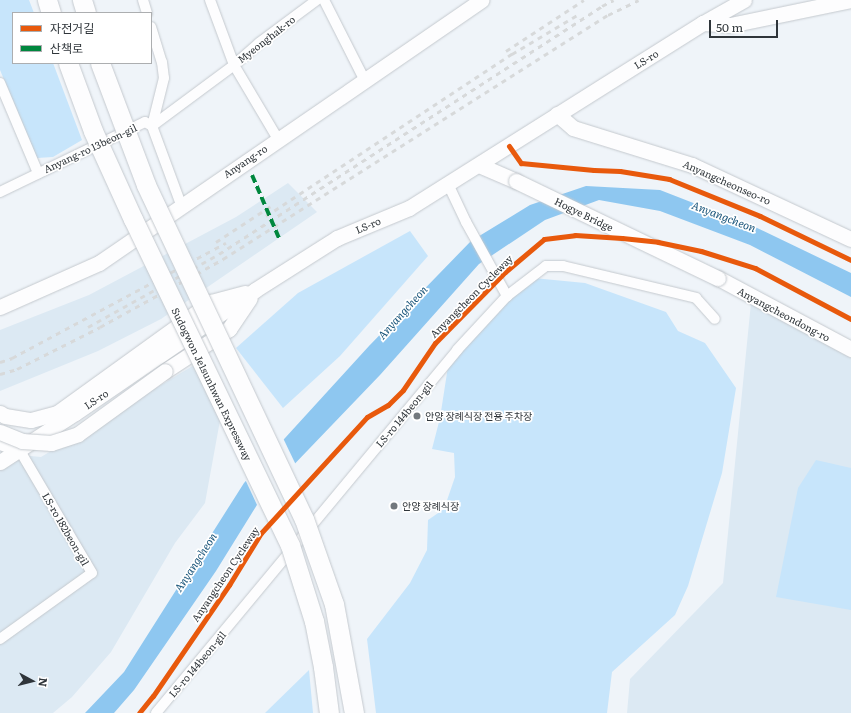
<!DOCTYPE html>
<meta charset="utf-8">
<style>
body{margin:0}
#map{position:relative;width:851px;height:713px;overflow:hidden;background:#eff4f9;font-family:Literata,"Noto Sans KR",serif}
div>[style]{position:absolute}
.built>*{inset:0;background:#dce9f3}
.green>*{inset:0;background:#c7e5fb}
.water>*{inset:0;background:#8ec7f0}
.pier>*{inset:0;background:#eff4f9}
.roads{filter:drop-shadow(0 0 1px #c4c9ce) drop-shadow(0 0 1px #c4c9ce)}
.street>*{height:10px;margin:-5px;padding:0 5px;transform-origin:5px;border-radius:5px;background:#fdfdfe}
.secondary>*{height:15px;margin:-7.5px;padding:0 7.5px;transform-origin:7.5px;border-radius:7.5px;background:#fdfdfe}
.highway>*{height:19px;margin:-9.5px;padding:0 9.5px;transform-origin:9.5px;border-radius:9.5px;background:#fdfdfe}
.rail>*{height:3px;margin-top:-1.5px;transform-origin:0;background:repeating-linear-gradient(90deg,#d7d9da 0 5px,transparent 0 10px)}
.bridges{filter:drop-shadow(0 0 1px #c4c9ce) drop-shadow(0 0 1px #c4c9ce)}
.secondary-bridge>*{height:15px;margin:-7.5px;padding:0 7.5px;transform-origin:7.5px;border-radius:7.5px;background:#fdfdfe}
.highway-bridge>*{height:19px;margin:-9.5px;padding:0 9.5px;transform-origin:9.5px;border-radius:9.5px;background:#fdfdfe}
.quiet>*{height:4px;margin-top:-2px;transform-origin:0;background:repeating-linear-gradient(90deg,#00873e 0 8px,transparent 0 12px)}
.cycleway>*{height:5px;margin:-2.5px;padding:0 2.5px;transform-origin:2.5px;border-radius:2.5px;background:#e8590c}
.dots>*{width:11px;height:11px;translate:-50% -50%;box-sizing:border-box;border:2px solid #fff;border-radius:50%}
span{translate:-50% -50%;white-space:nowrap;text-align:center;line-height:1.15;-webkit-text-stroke:3.5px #fff;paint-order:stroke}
.street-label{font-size:10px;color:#2f353a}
.poi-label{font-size:10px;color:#2f353a}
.left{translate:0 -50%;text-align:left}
.water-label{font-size:11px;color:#1b567b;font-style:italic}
.legend{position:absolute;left:12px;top:12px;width:140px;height:52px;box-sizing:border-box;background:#fff;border:1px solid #acaeb0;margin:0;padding:5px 7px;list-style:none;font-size:12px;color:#2f353a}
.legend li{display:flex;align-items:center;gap:8px;height:20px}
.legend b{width:20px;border:1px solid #acaeb0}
.north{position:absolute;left:12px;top:661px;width:40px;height:40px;-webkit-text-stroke:3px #fff;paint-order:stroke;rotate:97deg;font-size:11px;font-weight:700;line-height:16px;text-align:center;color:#2f353a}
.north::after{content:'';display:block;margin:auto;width:14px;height:18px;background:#2f353a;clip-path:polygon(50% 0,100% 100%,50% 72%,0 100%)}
.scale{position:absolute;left:709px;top:20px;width:69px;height:18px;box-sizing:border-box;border:2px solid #2f353a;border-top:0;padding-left:5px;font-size:12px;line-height:14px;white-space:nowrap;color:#2f353a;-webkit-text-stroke:3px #fff;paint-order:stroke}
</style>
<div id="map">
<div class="built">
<div style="clip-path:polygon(288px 183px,317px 212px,161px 319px,98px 351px,0 391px,0 330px,89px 295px,236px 217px)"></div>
<div style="clip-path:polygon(751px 303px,851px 358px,851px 713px,627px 713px,630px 679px,723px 583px)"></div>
<div style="clip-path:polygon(196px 364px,221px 415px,205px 503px,175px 543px,111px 652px,72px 697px,53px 713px,0 713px,0 453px,41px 457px)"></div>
</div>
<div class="green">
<div style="clip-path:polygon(0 0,29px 0,34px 13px,13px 13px,13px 63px,53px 63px,82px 140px,53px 157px,37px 158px,0 70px)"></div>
<div style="clip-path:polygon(410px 231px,428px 256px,340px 356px,283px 408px,236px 348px,298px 293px)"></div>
<div style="clip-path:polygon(523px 277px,585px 283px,666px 312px,678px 331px,705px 343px,736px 388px,722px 473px,688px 586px,675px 615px,612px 672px,607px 713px,376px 713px,367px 639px,410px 583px,427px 550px,428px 520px,444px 509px,455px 477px,454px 453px,432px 449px,440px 418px,449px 360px)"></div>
<div style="clip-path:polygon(816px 460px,851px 468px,851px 610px,776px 597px,798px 488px)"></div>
<div style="clip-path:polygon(309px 670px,313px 713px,265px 713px)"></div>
</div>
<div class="water">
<div style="clip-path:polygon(586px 186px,660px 190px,755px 227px,851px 273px,851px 297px,750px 245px,660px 211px,599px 200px,545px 220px,479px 264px,380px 375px,260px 500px,216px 571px,134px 690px,114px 713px,85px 713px,124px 672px,244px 483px,369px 346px,471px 241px,530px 205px)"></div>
</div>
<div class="pier">
<div style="clip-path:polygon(283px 438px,296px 465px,258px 507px,245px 479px)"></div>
</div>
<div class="roads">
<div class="street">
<div style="left:143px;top:0;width:14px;rotate:73deg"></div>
<div style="left:210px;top:0;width:69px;rotate:69.7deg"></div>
<div style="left:234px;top:65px;width:86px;rotate:59.3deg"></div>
<div style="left:324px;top:0;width:89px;rotate:63.1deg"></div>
<div style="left:151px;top:27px;width:37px;rotate:73deg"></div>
<div style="left:162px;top:62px;width:16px;rotate:83deg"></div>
<div style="left:164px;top:78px;width:49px;rotate:104deg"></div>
<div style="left:0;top:83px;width:98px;rotate:67.1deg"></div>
<div style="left:152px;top:126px;width:102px;rotate:-36.6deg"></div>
<div style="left:234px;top:65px;width:33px;rotate:-41deg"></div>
<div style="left:259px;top:43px;width:72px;rotate:-36.6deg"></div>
<div style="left:448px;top:184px;width:42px;rotate:64.7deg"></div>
<div style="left:466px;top:222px;width:85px;rotate:61deg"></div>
<div style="left:0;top:192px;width:161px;rotate:-25.8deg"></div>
<div style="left:145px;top:122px;width:8px;rotate:30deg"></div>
<div style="left:152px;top:126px;width:86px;rotate:69.7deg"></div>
<div style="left:0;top:639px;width:113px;rotate:-35.7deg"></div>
<div style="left:92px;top:573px;width:144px;rotate:-120.5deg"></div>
<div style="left:156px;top:713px;width:472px;rotate:-50.3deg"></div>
<div style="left:457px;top:350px;width:74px;rotate:-47.2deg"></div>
<div style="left:507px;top:296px;width:49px;rotate:-37.6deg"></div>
<div style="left:546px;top:266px;width:17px"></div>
<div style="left:563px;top:266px;width:137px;rotate:13.5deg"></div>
<div style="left:696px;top:298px;width:28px;rotate:48deg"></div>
</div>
<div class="secondary">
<div style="left:703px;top:23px;width:27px;rotate:4deg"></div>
<div style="left:730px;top:25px;width:124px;rotate:-11.7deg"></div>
<div style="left:557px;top:114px;width:21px;rotate:41deg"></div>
<div style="left:573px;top:128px;width:125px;rotate:17.3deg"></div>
<div style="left:692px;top:165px;width:175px;rotate:25deg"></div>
<div style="left:479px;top:165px;width:40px;rotate:23.4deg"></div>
<div style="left:718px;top:278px;width:151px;rotate:28.1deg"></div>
<div style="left:0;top:307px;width:108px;rotate:-24deg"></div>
<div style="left:99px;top:263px;width:464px;rotate:-34.5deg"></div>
<div style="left:165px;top:371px;width:77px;rotate:-33.3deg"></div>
<div style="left:229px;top:329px;width:37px;rotate:-56deg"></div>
<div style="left:0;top:413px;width:6px;rotate:31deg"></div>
<div style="left:5px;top:416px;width:26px;rotate:9deg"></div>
<div style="left:31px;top:420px;width:27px;rotate:-15deg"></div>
<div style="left:57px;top:413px;width:190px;rotate:-35.8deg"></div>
<div style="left:211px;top:302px;width:35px;rotate:-15deg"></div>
<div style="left:0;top:442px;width:20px;rotate:20deg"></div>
<div style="left:0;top:462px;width:90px;rotate:-33.2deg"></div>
<div style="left:75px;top:413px;width:218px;rotate:-34.3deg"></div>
<div style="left:255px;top:290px;width:97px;rotate:-32.4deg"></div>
<div style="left:337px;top:238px;width:78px;rotate:-22.6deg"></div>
<div style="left:409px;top:208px;width:347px;rotate:-32.2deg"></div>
<div style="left:703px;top:23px;width:47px;rotate:-29.3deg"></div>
</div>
<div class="highway">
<div style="left:47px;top:0;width:14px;rotate:73deg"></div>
<div style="left:82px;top:0;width:14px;rotate:73deg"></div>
</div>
</div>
<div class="rail">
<div style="left:506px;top:51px;width:93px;rotate:-33.2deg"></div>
<div style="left:266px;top:216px;width:295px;rotate:-33.4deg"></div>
<div style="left:512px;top:54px;width:78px;rotate:-30.8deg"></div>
<div style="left:216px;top:242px;width:66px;rotate:-33.2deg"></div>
<div style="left:88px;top:327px;width:150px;rotate:-29.1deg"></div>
<div style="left:219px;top:254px;width:456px;rotate:-32.9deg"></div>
<div style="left:602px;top:6px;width:13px;rotate:-27deg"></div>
<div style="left:0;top:362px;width:13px;rotate:-18deg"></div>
<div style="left:12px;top:358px;width:243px;rotate:-28.3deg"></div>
<div style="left:0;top:374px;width:18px;rotate:-16deg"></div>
<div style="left:17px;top:369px;width:93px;rotate:-26.8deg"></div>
<div style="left:100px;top:327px;width:141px;rotate:-28.9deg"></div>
<div style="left:223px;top:259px;width:456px;rotate:-32.4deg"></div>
<div style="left:608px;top:15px;width:34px;rotate:-26deg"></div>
</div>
<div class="bridges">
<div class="secondary-bridge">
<div style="left:516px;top:181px;width:224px;rotate:25.7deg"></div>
<div style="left:0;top:432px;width:24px;rotate:22deg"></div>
<div style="left:22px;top:441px;width:29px;rotate:4deg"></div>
<div style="left:51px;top:443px;width:28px;rotate:-18deg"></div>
<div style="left:78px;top:434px;width:107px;rotate:-35.9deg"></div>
</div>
<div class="highway-bridge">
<div style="left:68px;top:63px;width:72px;rotate:69.8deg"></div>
<div style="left:93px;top:131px;width:97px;rotate:65.6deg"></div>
<div style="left:133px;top:219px;width:362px;rotate:64.3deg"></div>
<div style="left:290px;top:545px;width:80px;rotate:72.5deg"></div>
<div style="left:314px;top:621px;width:47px;rotate:78.9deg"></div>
<div style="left:323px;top:667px;width:46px;rotate:82.6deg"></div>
<div style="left:100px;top:63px;width:130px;rotate:69.3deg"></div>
<div style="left:146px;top:185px;width:369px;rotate:64.7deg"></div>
<div style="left:304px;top:519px;width:90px;rotate:70.6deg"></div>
<div style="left:334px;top:604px;width:111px;rotate:79.6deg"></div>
</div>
</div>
<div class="quiet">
<div style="left:252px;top:175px;width:69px;rotate:66.8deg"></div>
</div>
<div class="cycleway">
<div style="left:509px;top:146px;width:21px;rotate:55deg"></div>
<div style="left:521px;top:163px;width:73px;rotate:5.5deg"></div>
<div style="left:594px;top:170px;width:26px;rotate:2deg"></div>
<div style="left:620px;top:171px;width:50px;rotate:9.3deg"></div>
<div style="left:669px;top:179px;width:98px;rotate:22.1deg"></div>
<div style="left:760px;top:216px;width:101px;rotate:25.8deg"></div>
<div style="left:139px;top:713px;width:22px;rotate:-51deg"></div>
<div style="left:153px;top:696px;width:135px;rotate:-55.6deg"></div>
<div style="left:229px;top:585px;width:61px;rotate:-58.4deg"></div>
<div style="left:261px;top:533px;width:157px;rotate:-47.6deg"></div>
<div style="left:367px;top:417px;width:24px;rotate:-30deg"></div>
<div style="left:388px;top:405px;width:21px;rotate:-45deg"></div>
<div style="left:403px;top:390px;width:57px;rotate:-55.8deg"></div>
<div style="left:435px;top:343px;width:100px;rotate:-45.4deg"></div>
<div style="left:505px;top:272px;width:51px;rotate:-40.2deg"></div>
<div style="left:544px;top:239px;width:31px;rotate:-7deg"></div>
<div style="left:575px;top:235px;width:47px;rotate:3.7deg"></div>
<div style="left:622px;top:238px;width:36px;rotate:6deg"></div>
<div style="left:658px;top:242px;width:44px;rotate:11.8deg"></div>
<div style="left:701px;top:251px;width:57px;rotate:17.5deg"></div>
<div style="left:755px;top:268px;width:109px;rotate:28deg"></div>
</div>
<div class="dots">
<div style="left:417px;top:416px;background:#72787d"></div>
<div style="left:394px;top:506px;background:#72787d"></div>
</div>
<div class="street-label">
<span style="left:266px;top:39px;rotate:-38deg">Myeonghak-ro</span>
<span style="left:646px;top:59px;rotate:-32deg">LS-ro</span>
<span style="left:90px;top:148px;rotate:-25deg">Anyang-ro 13beon-gil</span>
<span style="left:245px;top:161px;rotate:-34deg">Anyang-ro</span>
<span style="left:727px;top:182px;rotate:24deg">Anyangcheonseo-ro</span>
<span style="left:584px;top:214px;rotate:26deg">Hogye Bridge</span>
<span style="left:368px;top:225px;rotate:-23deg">LS-ro</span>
<span style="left:471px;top:296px;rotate:-45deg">Anyangcheon Cycleway</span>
<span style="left:784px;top:314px;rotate:28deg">Anyangcheondong-ro</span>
<span style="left:212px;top:384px;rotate:64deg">Sudogwon Je1sunhwan Expressway</span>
<span style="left:96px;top:399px;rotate:-34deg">LS-ro</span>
<span style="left:404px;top:414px;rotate:-50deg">LS-ro 144beon-gil</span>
<span style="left:66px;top:529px;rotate:60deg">LS-ro 182beon-gil</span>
<span style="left:225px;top:574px;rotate:-56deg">Anyangcheon Cycleway</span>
<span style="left:197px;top:664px;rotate:-50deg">LS-ro 144beon-gil</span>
</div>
<div class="poi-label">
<span class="left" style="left:425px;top:416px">안양 장례식장 전용 주차장</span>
<span class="left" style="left:402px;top:506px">안양 장례식장</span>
</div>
<div class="water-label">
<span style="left:724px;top:216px;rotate:21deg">Anyangcheon</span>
<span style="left:402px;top:312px;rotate:-48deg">Anyangcheon</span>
<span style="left:195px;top:562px;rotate:-57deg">Anyangcheon</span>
</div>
<ul class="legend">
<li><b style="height:5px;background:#e8590c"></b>자전거길</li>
<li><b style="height:5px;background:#00873e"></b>산책로</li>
</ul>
<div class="north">N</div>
<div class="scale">50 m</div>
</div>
